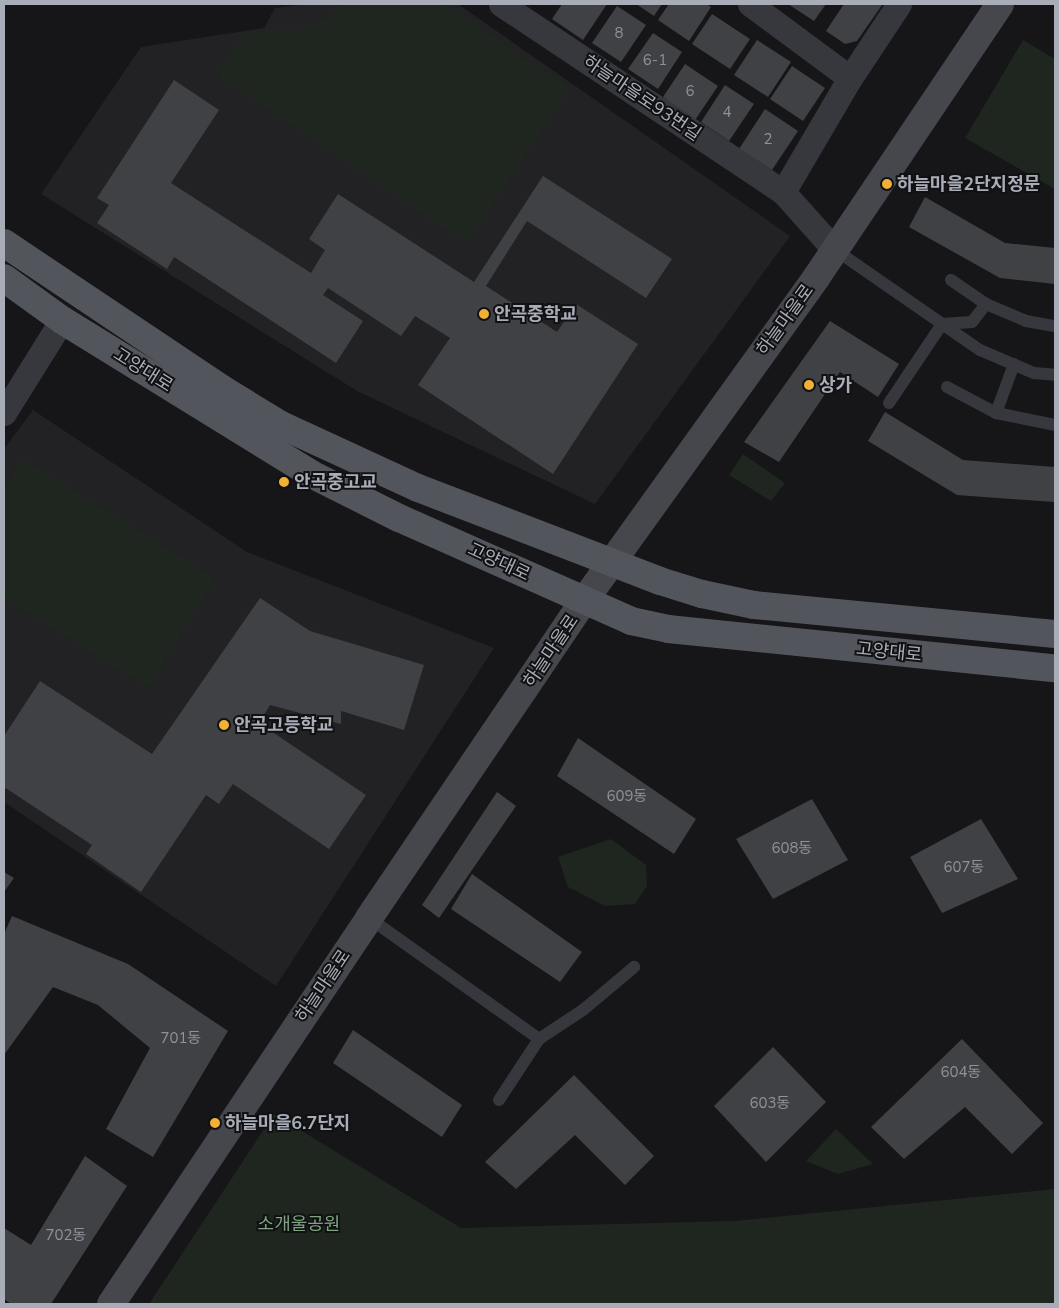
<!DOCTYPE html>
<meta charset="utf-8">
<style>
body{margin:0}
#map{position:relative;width:1059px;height:1308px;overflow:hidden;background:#161618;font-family:"Nunito Sans","Noto Sans KR",sans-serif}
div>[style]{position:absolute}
.built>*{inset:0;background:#222225}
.green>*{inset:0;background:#1e261f}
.building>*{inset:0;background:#404145}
.lane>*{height:12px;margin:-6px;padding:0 6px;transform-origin:6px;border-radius:6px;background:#37383d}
.street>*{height:25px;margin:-12.5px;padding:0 12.5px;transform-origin:12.5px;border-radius:12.5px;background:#37383d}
.secondary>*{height:28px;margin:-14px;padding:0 14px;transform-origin:14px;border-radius:14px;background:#45474d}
.primary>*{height:28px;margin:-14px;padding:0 14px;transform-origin:14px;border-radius:14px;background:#53555c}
.dots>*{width:14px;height:14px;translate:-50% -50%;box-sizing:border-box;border:2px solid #111113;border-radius:50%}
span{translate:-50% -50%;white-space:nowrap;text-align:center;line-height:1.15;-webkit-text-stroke:4px #111113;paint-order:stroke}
.number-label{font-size:15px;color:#8e929b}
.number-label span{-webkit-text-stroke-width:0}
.street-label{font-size:18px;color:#a8adb8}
.poi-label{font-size:18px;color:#a8adb8;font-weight:700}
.left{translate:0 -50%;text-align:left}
.park-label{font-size:18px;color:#7fa381}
.frame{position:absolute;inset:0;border:5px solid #a8adb8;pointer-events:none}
</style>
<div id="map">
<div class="built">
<div style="clip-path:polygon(308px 4px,458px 4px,790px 236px,595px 504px,357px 391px,41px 194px,141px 47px,264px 28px,275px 8px)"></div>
<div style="clip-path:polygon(33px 410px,247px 552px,494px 648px,276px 986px,4px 802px,4px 449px)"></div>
</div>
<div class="green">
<div style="clip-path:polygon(343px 4px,444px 4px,570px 89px,466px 243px,217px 75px,247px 31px,311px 29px)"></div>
<div style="clip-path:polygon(1023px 40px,1055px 59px,1055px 189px,965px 138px)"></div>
<div style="clip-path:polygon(743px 454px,785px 483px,771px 501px,729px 475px)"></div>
<div style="clip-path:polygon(23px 458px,216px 579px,148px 688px,4px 598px,4px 489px)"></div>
<div style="clip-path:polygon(611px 839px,646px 865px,647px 886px,635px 904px,605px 906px,568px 887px,558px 857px)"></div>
<div style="clip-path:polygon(274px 1114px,461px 1228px,735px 1221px,1055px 1189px,1055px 1304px,149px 1304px)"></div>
<div style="clip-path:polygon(836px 1129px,873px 1164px,838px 1174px,806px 1161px)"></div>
</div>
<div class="building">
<div style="clip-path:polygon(562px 4px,607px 4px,583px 40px,552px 19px)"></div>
<div style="clip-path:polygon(636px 4px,662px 4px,654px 16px)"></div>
<div style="clip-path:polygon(669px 4px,707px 4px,711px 7px,689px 41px,658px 20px)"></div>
<div style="clip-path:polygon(788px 4px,826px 4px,814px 21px)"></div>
<div style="clip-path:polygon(844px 4px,882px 5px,857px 41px,845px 44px,826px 31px)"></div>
<div style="clip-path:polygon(617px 6px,646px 25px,621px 62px,592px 43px)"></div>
<div style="clip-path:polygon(712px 14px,750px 39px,730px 69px,692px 44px)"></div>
<div style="clip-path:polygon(653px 33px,682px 52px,658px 89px,628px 69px)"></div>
<div style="clip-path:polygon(757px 40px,791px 62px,768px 97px,734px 75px)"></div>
<div style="clip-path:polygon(685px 64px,718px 86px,695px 120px,663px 97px)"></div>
<div style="clip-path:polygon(792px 66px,825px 88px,803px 121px,770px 99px)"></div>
<div style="clip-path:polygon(174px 80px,219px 110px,171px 183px,311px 273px,325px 250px,309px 239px,338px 194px,474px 282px,543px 176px,672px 259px,646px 298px,527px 221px,486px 286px,557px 332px,576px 304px,638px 344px,553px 474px,418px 385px,450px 338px,415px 316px,401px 336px,328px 288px,323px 295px,363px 321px,336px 363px,174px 257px,167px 269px,97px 223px,109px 205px,97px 198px)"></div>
<div style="clip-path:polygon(725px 85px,754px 104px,729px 141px,701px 122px)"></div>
<div style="clip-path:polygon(765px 109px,798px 131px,772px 170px,739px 149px)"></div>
<div style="clip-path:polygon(925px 197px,1005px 243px,1055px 248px,1055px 284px,1000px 278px,909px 227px)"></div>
<div style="clip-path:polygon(830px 321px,899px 364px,878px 397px,840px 372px,779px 462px,744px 442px)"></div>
<div style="clip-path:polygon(885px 412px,963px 460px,1055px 467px,1054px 502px,957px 495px,868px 441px)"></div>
<div style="clip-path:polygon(260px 598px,310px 631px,424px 665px,404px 730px,341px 711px,341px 724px,270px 705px,259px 723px,366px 795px,329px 849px,233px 784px,219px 804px,206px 795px,141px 892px,86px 854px,92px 845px,4px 787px,4px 736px,40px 681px,152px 754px)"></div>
<div style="clip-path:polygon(578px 738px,696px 819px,674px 854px,557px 776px)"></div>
<div style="clip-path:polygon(497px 792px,516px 806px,439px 918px,422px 905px)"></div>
<div style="clip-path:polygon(812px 799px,848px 860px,773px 899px,736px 839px)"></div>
<div style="clip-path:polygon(981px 819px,1018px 879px,942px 913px,910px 857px)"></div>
<div style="clip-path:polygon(4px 872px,14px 878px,4px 892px)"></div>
<div style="clip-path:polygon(472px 874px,582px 952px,560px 982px,451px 909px)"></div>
<div style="clip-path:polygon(12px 916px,128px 964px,228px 1031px,153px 1157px,106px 1129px,150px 1048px,98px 1005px,53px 987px,4px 1055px,4px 934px)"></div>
<div style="clip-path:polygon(353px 1030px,462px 1105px,442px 1137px,333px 1063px)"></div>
<div style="clip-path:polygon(962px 1039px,1043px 1123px,1012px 1154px,965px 1107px,904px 1159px,871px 1127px)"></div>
<div style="clip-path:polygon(773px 1047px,826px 1102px,766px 1162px,714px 1106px)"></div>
<div style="clip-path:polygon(574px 1075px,654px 1156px,625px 1185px,575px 1135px,516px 1189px,485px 1162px)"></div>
<div style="clip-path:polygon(85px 1156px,127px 1186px,51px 1304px,11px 1304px,4px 1299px,4px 1228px,31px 1245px)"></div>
</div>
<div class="lane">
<div style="left:834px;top:249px;width:178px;rotate:34.7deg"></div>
<div style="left:980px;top:350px;width:59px;rotate:23.1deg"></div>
<div style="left:1034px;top:373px;width:21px;rotate:5deg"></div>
<div style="left:951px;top:280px;width:42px;rotate:34.4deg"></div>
<div style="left:986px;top:304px;width:43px;rotate:23deg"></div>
<div style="left:1026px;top:321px;width:29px;rotate:10deg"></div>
<div style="left:947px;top:387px;width:55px;rotate:28deg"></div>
<div style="left:996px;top:413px;width:60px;rotate:11.5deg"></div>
<div style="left:889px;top:403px;width:95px;rotate:-56.1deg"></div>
<div style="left:942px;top:324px;width:30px;rotate:-4deg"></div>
<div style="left:972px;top:322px;width:23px;rotate:-52deg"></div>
<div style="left:996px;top:413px;width:52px;rotate:-69.8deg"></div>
<div style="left:369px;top:918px;width:209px;rotate:35.4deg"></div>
<div style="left:499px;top:1100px;width:73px;rotate:-56.7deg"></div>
<div style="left:539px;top:1039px;width:53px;rotate:-33.4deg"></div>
<div style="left:583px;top:1010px;width:67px;rotate:-40.1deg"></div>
</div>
<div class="street">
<div style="left:501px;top:4px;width:339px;rotate:33.7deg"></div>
<div style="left:783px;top:192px;width:76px;rotate:48.2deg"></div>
<div style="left:750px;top:4px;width:124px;rotate:36.5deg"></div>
<div style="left:783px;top:192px;width:132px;rotate:-59.6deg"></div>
<div style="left:850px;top:78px;width:89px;rotate:-56.5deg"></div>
<div style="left:4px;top:413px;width:110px;rotate:-58.1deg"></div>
</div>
<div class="secondary">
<div style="left:111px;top:1304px;width:464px;rotate:-56.2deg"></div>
<div style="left:369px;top:918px;width:383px;rotate:-55.9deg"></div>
<div style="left:584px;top:601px;width:398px;rotate:-54.3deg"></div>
<div style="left:816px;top:278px;width:330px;rotate:-56.1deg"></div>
</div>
<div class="primary">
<div style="left:4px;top:243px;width:262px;rotate:33.8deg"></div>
<div style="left:222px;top:389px;width:69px;rotate:31.4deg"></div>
<div style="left:281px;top:425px;width:151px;rotate:24.7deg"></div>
<div style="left:418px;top:488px;width:259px;rotate:21deg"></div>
<div style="left:660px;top:581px;width:44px;rotate:17.2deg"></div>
<div style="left:702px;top:594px;width:53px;rotate:11.9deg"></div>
<div style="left:754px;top:605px;width:302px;rotate:5.5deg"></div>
<div style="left:4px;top:278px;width:72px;rotate:35.9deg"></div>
<div style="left:62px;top:320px;width:293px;rotate:31.7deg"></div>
<div style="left:311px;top:474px;width:98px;rotate:26.6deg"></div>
<div style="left:399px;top:518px;width:254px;rotate:23.9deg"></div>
<div style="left:631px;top:621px;width:38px;rotate:12deg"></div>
<div style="left:668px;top:629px;width:389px;rotate:5.8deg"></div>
</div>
<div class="dots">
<div style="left:887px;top:184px;background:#f2b134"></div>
<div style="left:484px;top:314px;background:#f2b134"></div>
<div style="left:809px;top:385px;background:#f2b134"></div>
<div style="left:284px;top:482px;background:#f2b134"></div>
<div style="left:224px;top:725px;background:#f2b134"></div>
<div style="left:215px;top:1123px;background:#f2b134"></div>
</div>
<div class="number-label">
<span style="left:619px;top:34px">8</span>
<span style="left:655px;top:61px">6-1</span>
<span style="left:690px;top:92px">6</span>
<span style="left:727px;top:113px">4</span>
<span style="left:768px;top:140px">2</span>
<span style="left:627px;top:797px">609동</span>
<span style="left:792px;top:849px">608동</span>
<span style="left:964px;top:868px">607동</span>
<span style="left:181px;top:1039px">701동</span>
<span style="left:961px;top:1073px">604동</span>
<span style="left:770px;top:1104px">603동</span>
<span style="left:66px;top:1236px">702동</span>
</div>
<div class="street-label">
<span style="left:642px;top:98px;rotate:34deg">하늘마을로93번길</span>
<span style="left:785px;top:320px;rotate:-54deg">하늘마을로</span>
<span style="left:143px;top:370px;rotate:32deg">고양대로</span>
<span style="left:499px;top:562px;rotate:25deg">고양대로</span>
<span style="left:551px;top:651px;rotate:-56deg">하늘마을로</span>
<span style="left:889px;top:652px;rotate:6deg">고양대로</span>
<span style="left:323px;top:986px;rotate:-56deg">하늘마을로</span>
</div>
<div class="poi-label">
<span class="left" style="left:897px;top:184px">하늘마을2단지정문</span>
<span class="left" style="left:494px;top:314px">안곡중학교</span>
<span class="left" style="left:819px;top:385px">상가</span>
<span class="left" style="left:294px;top:482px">안곡중고교</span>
<span class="left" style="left:234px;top:725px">안곡고등학교</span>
<span class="left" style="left:225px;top:1123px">하늘마을6.7단지</span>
</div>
<div class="park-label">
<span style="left:299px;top:1224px">소개울공원</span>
</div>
<div class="frame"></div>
</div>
